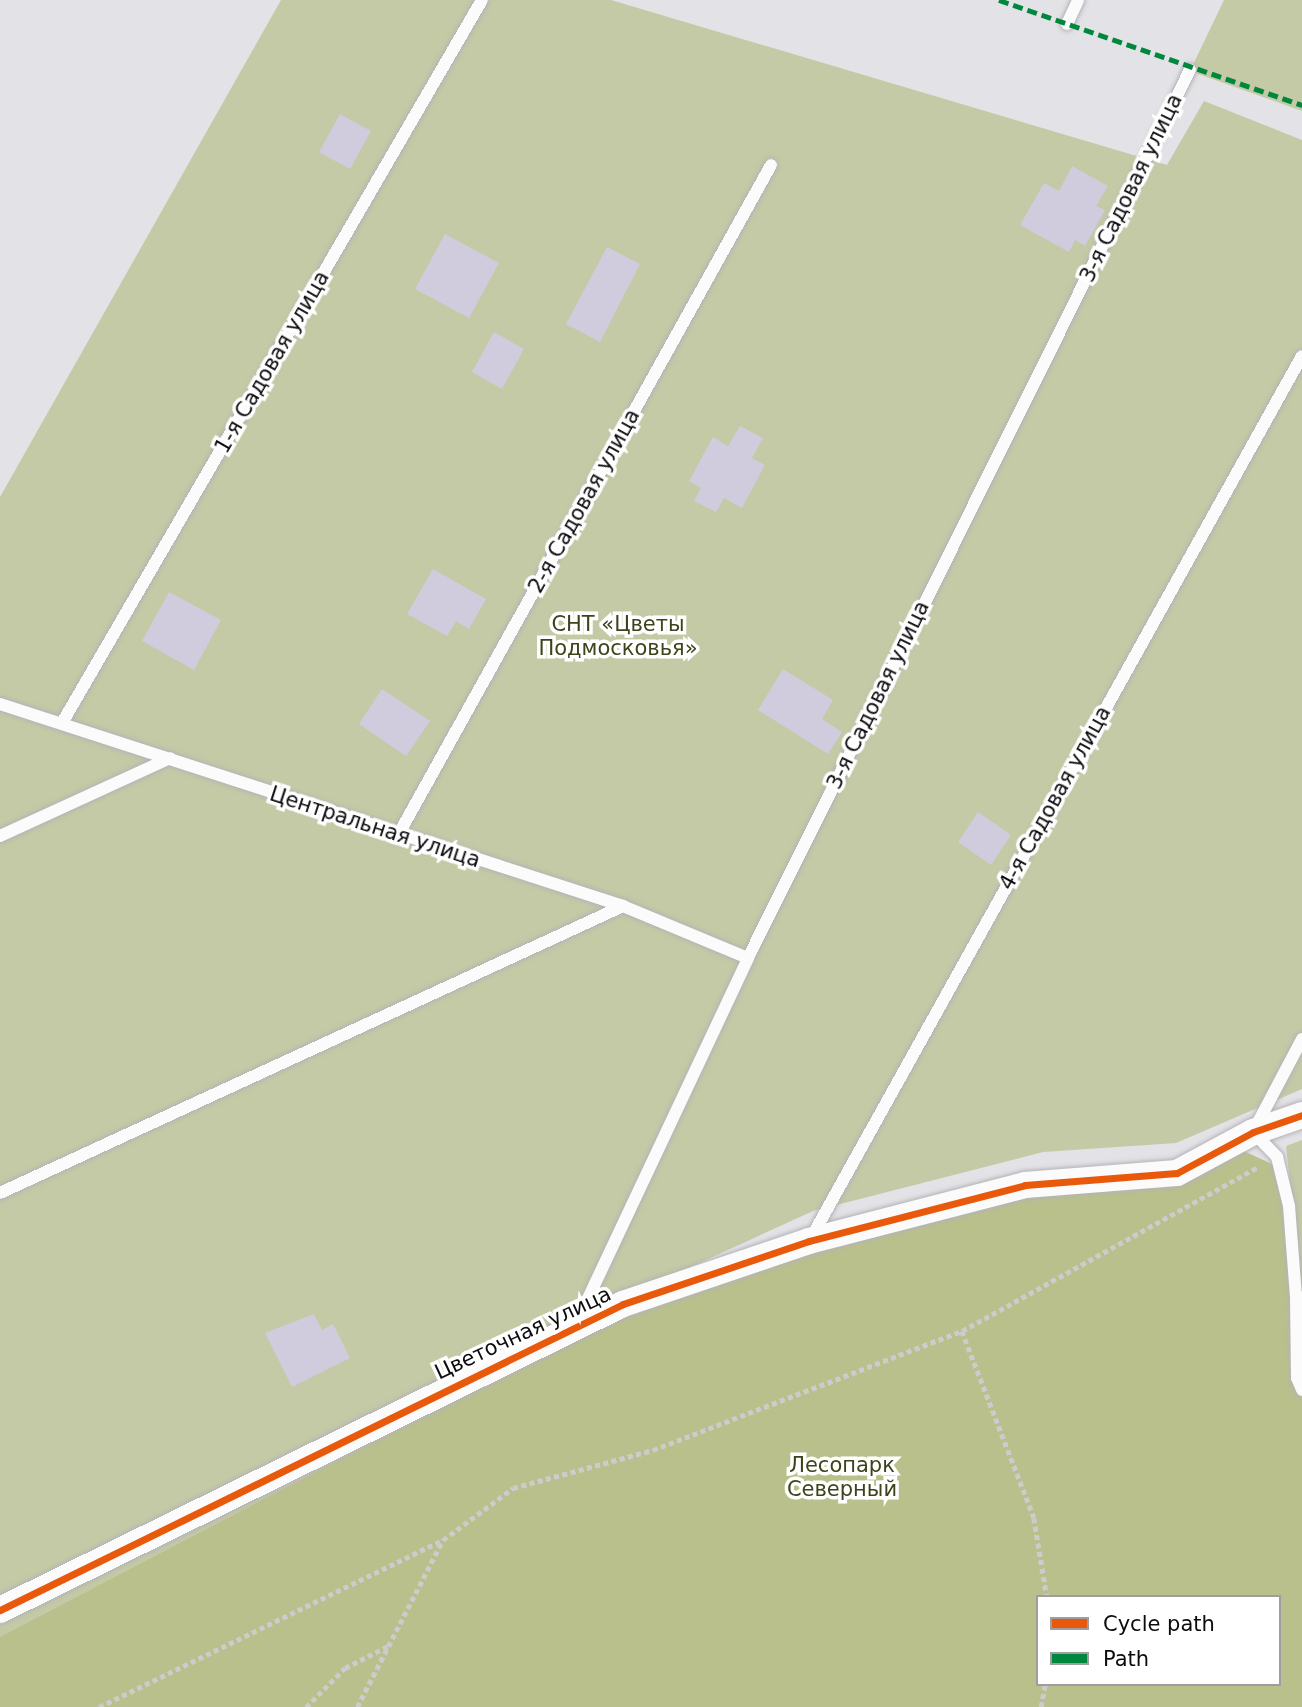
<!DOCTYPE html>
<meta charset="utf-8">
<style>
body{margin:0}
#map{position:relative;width:1302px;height:1707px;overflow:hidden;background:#e3e2e6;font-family:"DejaVu Sans",sans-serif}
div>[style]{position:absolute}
.green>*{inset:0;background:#c4caa5}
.forest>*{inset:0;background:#bac08c}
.building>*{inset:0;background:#d1cbde}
.path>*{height:4.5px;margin-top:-2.25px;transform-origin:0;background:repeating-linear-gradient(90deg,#ccc 0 5px,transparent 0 8.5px)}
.roads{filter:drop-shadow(0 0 2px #b4b3b7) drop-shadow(0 0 2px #b4b3b7)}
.lane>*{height:12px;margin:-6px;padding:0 6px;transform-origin:6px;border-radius:6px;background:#fbfbfb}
.street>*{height:26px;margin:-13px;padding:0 13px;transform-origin:13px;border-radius:13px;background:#fbfbfb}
.quiet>*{height:5px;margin-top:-2.5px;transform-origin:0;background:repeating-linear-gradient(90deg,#00873e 0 10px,transparent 0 15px)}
.cycleway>*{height:7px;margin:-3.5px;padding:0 3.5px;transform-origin:3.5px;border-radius:3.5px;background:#e8590c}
span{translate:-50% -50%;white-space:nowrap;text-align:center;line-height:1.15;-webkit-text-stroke:7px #fff;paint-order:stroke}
.street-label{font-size:21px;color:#0c0b0e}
.park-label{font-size:21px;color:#3d431a}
.legend{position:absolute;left:1036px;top:1595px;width:245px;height:91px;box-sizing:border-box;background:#fff;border:2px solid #9e9d9f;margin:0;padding:9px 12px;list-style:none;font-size:21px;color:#0c0b0e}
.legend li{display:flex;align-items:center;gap:14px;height:35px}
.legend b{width:35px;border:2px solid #9e9d9f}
</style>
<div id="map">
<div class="green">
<div style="clip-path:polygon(evenodd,281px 0,611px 0,1167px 165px,1204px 101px,1302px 140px,1302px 1089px,1176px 1143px,1043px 1152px,813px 1211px,406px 1397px,1271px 1341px,1302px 1707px,0 1707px,0 497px,281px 0,1038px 1597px,1279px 1597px,1279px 1684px,1038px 1684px,1038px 1597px)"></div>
<div style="clip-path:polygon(1224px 0,1302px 0,1302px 111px,1190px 71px)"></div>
<div style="clip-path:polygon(1302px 1140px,1302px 1290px,1286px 1146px)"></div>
</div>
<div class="forest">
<div style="clip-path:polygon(evenodd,1237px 1148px,1281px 1168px,1302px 1275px,1302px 1707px,0 1707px,0 1637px,576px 1336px,817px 1240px,1051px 1182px,1170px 1177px,1237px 1148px,1038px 1597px,1279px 1597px,1279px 1684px,1038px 1684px,1038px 1597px)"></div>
</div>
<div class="building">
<div style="clip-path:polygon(340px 114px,371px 131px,350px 169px,319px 152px)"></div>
<div style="clip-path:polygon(1072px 166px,1108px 186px,1096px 206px,1105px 210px,1085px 246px,1075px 240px,1069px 252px,1020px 225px,1044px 183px,1059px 191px)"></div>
<div style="clip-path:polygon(445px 234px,499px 263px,469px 318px,415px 289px)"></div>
<div style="clip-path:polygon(607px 247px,640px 264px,600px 342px,566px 324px)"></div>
<div style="clip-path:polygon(494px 332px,524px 349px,502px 389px,472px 372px)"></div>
<div style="clip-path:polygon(740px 426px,763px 438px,752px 458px,765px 465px,742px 508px,724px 498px,716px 512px,694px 501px,701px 488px,689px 481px,713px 437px,728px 446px)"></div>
<div style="clip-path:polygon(433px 569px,486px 599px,469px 629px,456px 621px,447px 636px,407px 614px)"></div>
<div style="clip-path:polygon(169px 592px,221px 620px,194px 670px,142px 641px)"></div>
<div style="clip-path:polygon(783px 669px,833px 700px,822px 719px,842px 732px,828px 754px,758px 710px)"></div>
<div style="clip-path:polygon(382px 689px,430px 721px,406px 756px,359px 724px)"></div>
<div style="clip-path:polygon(978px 812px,1011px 835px,991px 865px,958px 842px)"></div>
<div style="clip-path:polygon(314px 1314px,322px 1330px,333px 1324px,350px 1358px,292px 1387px,265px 1333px)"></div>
</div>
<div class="path">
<div style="left:962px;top:1331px;width:200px;rotate:68.9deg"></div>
<div style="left:1034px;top:1518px;width:80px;rotate:80.7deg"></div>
<div style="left:99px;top:1707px;width:382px;rotate:-25.9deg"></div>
<div style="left:443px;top:1540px;width:87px;rotate:-36.6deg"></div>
<div style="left:513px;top:1488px;width:145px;rotate:-15.2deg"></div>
<div style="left:653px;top:1450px;width:331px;rotate:-21.1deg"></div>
<div style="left:962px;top:1331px;width:338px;rotate:-29deg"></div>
<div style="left:306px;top:1707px;width:55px;rotate:-45deg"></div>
<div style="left:345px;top:1668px;width:48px;rotate:-27.1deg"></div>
<div style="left:357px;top:1707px;width:188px;rotate:-62.8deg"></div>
<div style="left:1041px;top:1707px;width:23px;rotate:-80deg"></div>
</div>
<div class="roads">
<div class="lane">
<div style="left:1067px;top:24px;width:26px;rotate:-65deg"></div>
<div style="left:0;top:704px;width:655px;rotate:17.96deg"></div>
<div style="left:623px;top:906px;width:135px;rotate:22.6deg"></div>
<div style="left:62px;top:723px;width:836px;rotate:-59.85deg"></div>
<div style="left:0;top:836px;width:187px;rotate:-24.6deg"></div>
<div style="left:397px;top:837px;width:769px;rotate:-60.9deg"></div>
<div style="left:1302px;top:1039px;width:105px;rotate:117.8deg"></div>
<div style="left:1253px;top:1132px;width:35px;rotate:46deg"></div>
<div style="left:1277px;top:1157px;width:50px;rotate:76.2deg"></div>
<div style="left:1289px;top:1206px;width:90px;rotate:85.6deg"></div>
<div style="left:1296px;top:1296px;width:6px;rotate:18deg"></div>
<div style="left:0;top:1193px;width:686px;rotate:-24.73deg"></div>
<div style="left:811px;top:1238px;width:1009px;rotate:-60.9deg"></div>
<div style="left:1296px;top:1296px;width:82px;rotate:89.3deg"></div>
<div style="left:1297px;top:1378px;width:13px;rotate:67deg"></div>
<div style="left:576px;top:1324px;width:404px;rotate:-64.8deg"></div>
<div style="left:748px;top:958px;width:992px;rotate:-63.54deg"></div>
</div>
<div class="street">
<div style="left:0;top:1610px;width:694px;rotate:-26.16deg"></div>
<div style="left:623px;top:1304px;width:196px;rotate:-18.7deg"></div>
<div style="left:809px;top:1241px;width:223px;rotate:-14.5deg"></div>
<div style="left:1025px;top:1185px;width:152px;rotate:-4.5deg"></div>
<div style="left:1177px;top:1173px;width:86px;rotate:-28.3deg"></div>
<div style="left:1253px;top:1132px;width:52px;rotate:-19.1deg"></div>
</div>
</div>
<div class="quiet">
<div style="left:999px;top:0;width:321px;rotate:19.1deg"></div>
</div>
<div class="cycleway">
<div style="left:0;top:1610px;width:694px;rotate:-26.16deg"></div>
<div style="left:623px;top:1304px;width:196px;rotate:-18.7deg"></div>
<div style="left:809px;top:1241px;width:223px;rotate:-14.5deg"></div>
<div style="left:1025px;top:1185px;width:152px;rotate:-4.5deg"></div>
<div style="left:1177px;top:1173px;width:86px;rotate:-28.3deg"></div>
<div style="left:1253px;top:1132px;width:52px;rotate:-19.1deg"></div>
</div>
<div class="street-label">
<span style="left:1131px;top:188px;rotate:-64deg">3-я Садовая улица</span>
<span style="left:272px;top:362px;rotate:-60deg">1-я Садовая улица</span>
<span style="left:584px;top:501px;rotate:-61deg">2-я Садовая улица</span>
<span style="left:878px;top:695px;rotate:-64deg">3-я Садовая улица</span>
<span style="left:1055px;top:798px;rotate:-61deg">4-я Садовая улица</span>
<span style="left:375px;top:827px;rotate:18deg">Центральная улица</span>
<span style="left:523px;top:1333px;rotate:-25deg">Цветочная улица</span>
</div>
<div class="park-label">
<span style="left:618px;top:636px">СНТ «Цветы<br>Подмосковья»</span>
<span style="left:842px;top:1477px">Лесопарк<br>Северный</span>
</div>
<ul class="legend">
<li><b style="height:9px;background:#e8590c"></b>Cycle path</li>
<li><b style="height:9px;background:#00873e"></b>Path</li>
</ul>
</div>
